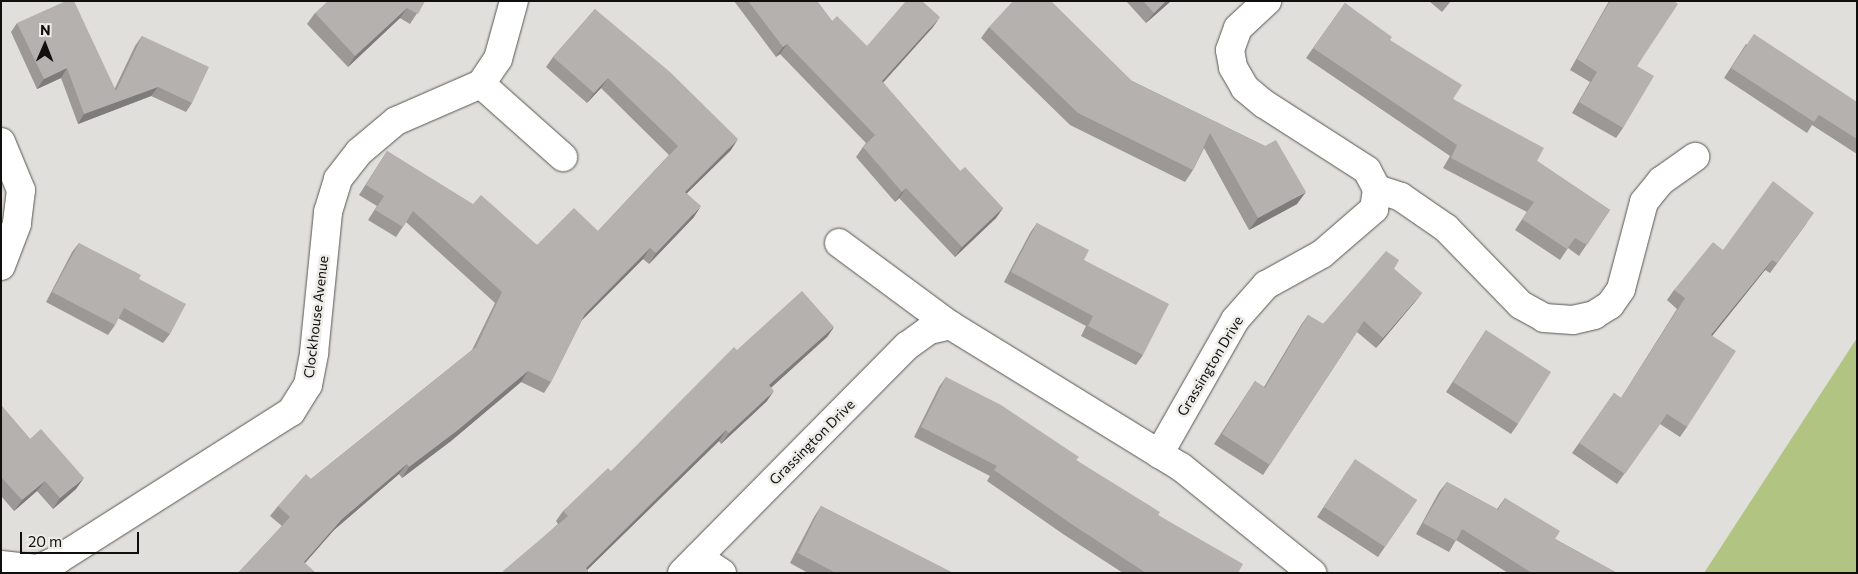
<!DOCTYPE html>
<style>
body{margin:0}
#map{position:relative;width:1858px;height:574px;overflow:hidden;background:#e0dfdb;font-family:Commissioner,sans-serif}
div>[style]{position:absolute}
.green>*{inset:0;background:#b1c482}
.roads{filter:drop-shadow(0 0 1px #585654) drop-shadow(0 0 1px #585654)}
.minor>*{height:28px;margin:-14px;padding:0 14px;transform-origin:14px;border-radius:14px;background:#fff}
.wall>*{inset:0;background:#9b9896}
.shaded-wall>*{inset:0;background:#7e7c7a}
.building>*{inset:0;background:#b4b1af}
span{translate:-50% -50%;white-space:nowrap;text-align:center;line-height:1.15;-webkit-text-stroke:5px #edece8;paint-order:stroke}
.street-label{font-size:14px;color:#100f0e}
.frame{position:absolute;inset:0;border:2px solid #100f0e;pointer-events:none}
.north{position:absolute;left:20px;top:20px;width:50px;height:50px;-webkit-text-stroke:4px #edece8;paint-order:stroke;rotate:1deg;font-size:14px;font-weight:700;line-height:20px;text-align:center;color:#100f0e}
.north::after{content:'';display:block;margin:auto;width:18px;height:22px;background:#100f0e;clip-path:polygon(50% 0,100% 100%,50% 72%,0 100%)}
.scale{position:absolute;left:20px;top:532px;width:119px;height:22px;box-sizing:border-box;border:2px solid #100f0e;border-top:0;padding-left:6px;font-size:15px;line-height:18px;white-space:nowrap;color:#100f0e;-webkit-text-stroke:4px #edece8;paint-order:stroke}
</style>
<div id="map">
<div class="green">
<div style="clip-path:polygon(1857px 338px,1857px 573px,1704px 573px)"></div>
</div>
<div class="roads">
<div class="minor">
<div style="left:481px;top:84px;width:110px;rotate:41.7deg"></div>
<div style="left:1px;top:142px;width:52px;rotate:67.4deg"></div>
<div style="left:21px;top:190px;width:34px;rotate:97deg"></div>
<div style="left:17px;top:224px;width:45px;rotate:110.9deg"></div>
<div style="left:1377px;top:189px;width:25px;rotate:18deg"></div>
<div style="left:1401px;top:197px;width:55px;rotate:34.6deg"></div>
<div style="left:1446px;top:228px;width:107px;rotate:45.8deg"></div>
<div style="left:1521px;top:305px;width:26px;rotate:29deg"></div>
<div style="left:1544px;top:318px;width:29px;rotate:4deg"></div>
<div style="left:1573px;top:320px;width:22px;rotate:-13deg"></div>
<div style="left:1594px;top:315px;width:19px;rotate:-32deg"></div>
<div style="left:1610px;top:305px;width:19px;rotate:-55deg"></div>
<div style="left:1621px;top:289px;width:90px;rotate:-75.2deg"></div>
<div style="left:1644px;top:202px;width:27px;rotate:-51deg"></div>
<div style="left:1661px;top:181px;width:42px;rotate:-35.2deg"></div>
<div style="left:839px;top:243px;width:138px;rotate:36.5deg"></div>
<div style="left:950px;top:325px;width:271px;rotate:31.6deg"></div>
<div style="left:1181px;top:467px;width:169px;rotate:39deg"></div>
<div style="left:1159px;top:454px;width:154px;rotate:-60.4deg"></div>
<div style="left:1235px;top:320px;width:47px;rotate:-48.5deg"></div>
<div style="left:1266px;top:285px;width:64px;rotate:-29deg"></div>
<div style="left:1322px;top:254px;width:69px;rotate:-40.9deg"></div>
<div style="left:1374px;top:209px;width:20px;rotate:-81deg"></div>
<div style="left:1377px;top:189px;width:21px;rotate:-118deg"></div>
<div style="left:1367px;top:170px;width:122px;rotate:-147.3deg"></div>
<div style="left:1264px;top:104px;width:25px;rotate:-140deg"></div>
<div style="left:1245px;top:88px;width:24px;rotate:-120deg"></div>
<div style="left:1233px;top:67px;width:17px;rotate:-100deg"></div>
<div style="left:1230px;top:50px;width:23px;rotate:-70deg"></div>
<div style="left:1238px;top:28px;width:40px;rotate:-43deg"></div>
<div style="left:698px;top:557px;width:29px;rotate:34deg"></div>
<div style="left:1px;top:565px;width:37px;rotate:6deg"></div>
<div style="left:38px;top:569px;width:23px;rotate:-25deg"></div>
<div style="left:59px;top:559px;width:275px;rotate:-32.4deg"></div>
<div style="left:291px;top:412px;width:32px;rotate:-58deg"></div>
<div style="left:308px;top:385px;width:33px;rotate:-79deg"></div>
<div style="left:314px;top:353px;width:142px;rotate:-84.3deg"></div>
<div style="left:328px;top:212px;width:34px;rotate:-73deg"></div>
<div style="left:338px;top:179px;width:34px;rotate:-52deg"></div>
<div style="left:359px;top:152px;width:48px;rotate:-40deg"></div>
<div style="left:396px;top:121px;width:93px;rotate:-23.5deg"></div>
<div style="left:481px;top:84px;width:30px;rotate:-56deg"></div>
<div style="left:498px;top:59px;width:60px;rotate:-74.6deg"></div>
<div style="left:682px;top:573px;width:320px;rotate:-45.3deg"></div>
<div style="left:907px;top:346px;width:27px;rotate:-36deg"></div>
<div style="left:929px;top:330px;width:22px;rotate:-13deg"></div>
</div>
</div>
<div class="wall">
<div style="clip-path:polygon(425px 1px,410px 24px,400px 18px,348px 67px,307px 24px,315px 13px)"></div>
<div style="clip-path:polygon(734px 1px,817px 1px,832px 21px,867px 46px,933px 27px,883px 83px,960px 171px,1003px 208px,996px 218px,955px 257px,899px 198px,895px 202px,856px 157px,863px 147px,866px 143px,780px 54px,776px 57px)"></div>
<div style="clip-path:polygon(1126px 1px,1171px 1px,1146px 23px)"></div>
<div style="clip-path:polygon(1429px 1px,1451px 1px,1442px 12px)"></div>
<div style="clip-path:polygon(1609px 1px,1674px 1px,1637px 66px,1623px 128px,1616px 138px,1572px 113px,1590px 82px,1570px 70px)"></div>
<div style="clip-path:polygon(1345px 3px,1390px 40px,1453px 99px,1537px 161px,1610px 210px,1579px 256px,1568px 248px,1560px 260px,1515px 230px,1527px 212px,1443px 168px,1450px 156px,1306px 58px)"></div>
<div style="clip-path:polygon(595px 9px,731px 150px,687px 193px,694px 217px,649px 264px,643px 259px,582px 320px,551px 382px,544px 393px,521px 382px,451px 441px,402px 478px,399px 474px,334px 530px,305px 563px,238px 573px,282px 526px,270px 516px,278px 506px,311px 479px,472px 350px,495px 303px,406px 222px,396px 237px,368px 220px,377px 206px,359px 195px,387px 151px,537px 245px,598px 231px,669px 155px,601px 88px,587px 103px,546px 67px,553px 57px)"></div>
<div style="clip-path:polygon(17px 23px,115px 88px,135px 46px,142px 36px,192px 103px,186px 112px,151px 96px,78px 124px,61px 78px,37px 89px,11px 32px)"></div>
<div style="clip-path:polygon(989px 27px,1132px 81px,1265px 146px,1297px 204px,1249px 230px,1204px 148px,1193px 170px,1185px 182px,1070px 125px,981px 38px)"></div>
<div style="clip-path:polygon(1746px 44px,1857px 102px,1857px 154px,1812px 125px,1807px 133px,1724px 78px)"></div>
<div style="clip-path:polygon(1037px 223px,1084px 260px,1143px 355px,1136px 365px,1081px 336px,1086px 326px,1004px 282px,1030px 233px)"></div>
<div style="clip-path:polygon(1807px 223px,1770px 273px,1765px 270px,1712px 336px,1687px 427px,1680px 437px,1660px 424px,1617px 484px,1572px 453px,1614px 393px,1621px 398px,1677px 309px,1667px 300px,1674px 290px,1723px 250px)"></div>
<div style="clip-path:polygon(79px 243px,139px 279px,170px 334px,163px 343px,118px 318px,115px 325px,108px 335px,46px 302px,72px 252px)"></div>
<div style="clip-path:polygon(1394px 269px,1422px 293px,1414px 303px,1376px 348px,1357px 332px,1263px 475px,1214px 444px,1255px 381px,1264px 387px,1301px 325px,1308px 315px,1323px 324px)"></div>
<div style="clip-path:polygon(834px 327px,827px 337px,771px 387px,767px 401px,721px 444px,719px 441px,587px 570px,588px 571px,587px 573px,504px 573px,558px 524px,556px 521px,563px 511px,611px 471px)"></div>
<div style="clip-path:polygon(1486px 330px,1518px 424px,1511px 434px,1446px 392px)"></div>
<div style="clip-path:polygon(946px 377px,1076px 460px,1158px 515px,1238px 573px,1123px 573px,1063px 534px,987px 481px,990px 476px,914px 437px,939px 387px)"></div>
<div style="clip-path:polygon(1px 405px,30px 439px,76px 489px,53px 509px,37px 491px,14px 511px,1px 496px)"></div>
<div style="clip-path:polygon(1348px 470px,1417px 500px,1378px 557px,1317px 517px)"></div>
<div style="clip-path:polygon(1447px 482px,1497px 509px,1505px 498px,1555px 539px,1617px 573px,1508px 573px,1456px 540px,1449px 552px,1416px 534px,1439px 492px)"></div>
<div style="clip-path:polygon(821px 506px,953px 573px,808px 573px,790px 563px,814px 517px)"></div>
</div>
<div class="shaded-wall">
<div style="clip-path:polygon(1166px 1px,1171px 1px,1146px 23px,1154px 13px)"></div>
<div style="clip-path:polygon(407px 8px,400px 18px,348px 67px,355px 56px)"></div>
<div style="clip-path:polygon(940px 17px,933px 27px,875px 91px,882px 81px)"></div>
<div style="clip-path:polygon(787px 44px,780px 54px,776px 57px,783px 47px)"></div>
<div style="clip-path:polygon(67px 68px,61px 78px,37px 89px,44px 79px)"></div>
<div style="clip-path:polygon(608px 78px,601px 88px,587px 103px,594px 93px)"></div>
<div style="clip-path:polygon(158px 87px,151px 96px,78px 124px,84px 114px)"></div>
<div style="clip-path:polygon(738px 139px,731px 150px,678px 202px,685px 192px)"></div>
<div style="clip-path:polygon(906px 188px,899px 198px,895px 202px,902px 192px)"></div>
<div style="clip-path:polygon(1306px 192px,1297px 204px,1249px 230px,1258px 218px)"></div>
<div style="clip-path:polygon(701px 206px,694px 217px,649px 264px,656px 253px)"></div>
<div style="clip-path:polygon(1003px 208px,996px 218px,955px 257px,962px 247px)"></div>
<div style="clip-path:polygon(650px 248px,643px 259px,578px 324px,585px 314px)"></div>
<div style="clip-path:polygon(1772px 260px,1765px 270px,1704px 346px,1711px 335px)"></div>
<div style="clip-path:polygon(1422px 293px,1414px 303px,1376px 348px,1383px 338px)"></div>
<div style="clip-path:polygon(834px 327px,827px 337px,762px 396px,769px 385px)"></div>
<div style="clip-path:polygon(528px 371px,521px 382px,451px 441px,402px 478px,409px 467px)"></div>
<div style="clip-path:polygon(774px 391px,767px 401px,721px 444px,729px 433px)"></div>
<div style="clip-path:polygon(726px 430px,719px 441px,584px 573px,586px 568px)"></div>
<div style="clip-path:polygon(407px 464px,399px 474px,334px 530px,297px 572px,304px 562px,342px 519px)"></div>
<div style="clip-path:polygon(84px 478px,76px 489px,53px 509px,60px 498px)"></div>
<div style="clip-path:polygon(45px 481px,37px 491px,14px 511px,22px 500px)"></div>
</div>
<div class="building">
<div style="clip-path:polygon(66px 1px,74px 1px,116px 91px,142px 36px,209px 67px,192px 103px,158px 87px,84px 114px,67px 68px,44px 79px,17px 23px)"></div>
<div style="clip-path:polygon(328px 1px,425px 1px,418px 14px,407px 8px,355px 56px,315px 13px)"></div>
<div style="clip-path:polygon(748px 1px,817px 1px,832px 21px,837px 16px,867px 46px,906px 1px,922px 1px,940px 17px,882px 81px,960px 171px,965px 167px,1003px 208px,962px 247px,906px 188px,902px 192px,863px 147px,875px 135px,787px 44px,783px 47px)"></div>
<div style="clip-path:polygon(1013px 1px,1051px 1px,1132px 81px,1265px 146px,1276px 140px,1306px 192px,1258px 218px,1210px 133px,1193px 170px,1078px 113px,989px 27px)"></div>
<div style="clip-path:polygon(1143px 1px,1166px 1px,1154px 13px)"></div>
<div style="clip-path:polygon(1610px 1px,1674px 1px,1678px 4px,1637px 66px,1654px 76px,1623px 128px,1579px 102px,1597px 72px,1577px 59px)"></div>
<div style="clip-path:polygon(1345px 3px,1392px 37px,1390px 40px,1462px 85px,1453px 99px,1544px 148px,1537px 161px,1610px 210px,1587px 245px,1575px 238px,1567px 249px,1522px 219px,1534px 202px,1451px 158px,1457px 145px,1313px 48px)"></div>
<div style="clip-path:polygon(595px 9px,670px 72px,738px 139px,685px 192px,701px 206px,656px 253px,650px 248px,585px 314px,551px 382px,528px 371px,458px 430px,409px 467px,407px 464px,342px 519px,304px 562px,316px 573px,238px 573px,290px 517px,278px 506px,306px 474px,311px 479px,476px 347px,502px 292px,413px 211px,403px 227px,375px 210px,384px 196px,366px 185px,387px 151px,473px 204px,481px 195px,537px 245px,574px 208px,598px 231px,678px 146px,608px 78px,594px 93px,553px 57px)"></div>
<div style="clip-path:polygon(1754px 34px,1857px 102px,1857px 139px,1819px 115px,1814px 122px,1731px 68px)"></div>
<div style="clip-path:polygon(1773px 181px,1814px 213px,1777px 263px,1772px 260px,1711px 335px,1736px 351px,1687px 427px,1667px 414px,1625px 474px,1579px 443px,1614px 393px,1621px 398px,1685px 298px,1674px 290px,1713px 242px,1723px 250px)"></div>
<div style="clip-path:polygon(1037px 223px,1089px 250px,1084px 260px,1169px 304px,1143px 355px,1088px 326px,1093px 316px,1011px 272px)"></div>
<div style="clip-path:polygon(79px 243px,141px 275px,139px 279px,186px 304px,170px 334px,124px 308px,115px 325px,52px 292px)"></div>
<div style="clip-path:polygon(1386px 251px,1399px 260px,1394px 269px,1422px 293px,1383px 338px,1364px 321px,1270px 465px,1222px 434px,1255px 381px,1265px 388px,1308px 315px,1323px 324px)"></div>
<div style="clip-path:polygon(802px 291px,834px 327px,769px 385px,774px 391px,729px 433px,726px 430px,586px 568px,588px 571px,586px 573px,504px 573px,503px 571px,568px 516px,563px 511px,608px 468px,611px 471px,734px 347px,737px 350px)"></div>
<div style="clip-path:polygon(1486px 330px,1551px 372px,1518px 424px,1453px 382px)"></div>
<div style="clip-path:polygon(946px 377px,1001px 405px,1079px 457px,1076px 460px,1160px 512px,1158px 515px,1243px 564px,1238px 573px,1146px 573px,1070px 523px,994px 470px,997px 466px,921px 427px)"></div>
<div style="clip-path:polygon(1px 405px,30px 439px,41px 429px,84px 478px,60px 498px,45px 481px,22px 500px,1px 477px)"></div>
<div style="clip-path:polygon(1355px 459px,1417px 500px,1385px 547px,1324px 507px)"></div>
<div style="clip-path:polygon(1447px 482px,1498px 510px,1505px 498px,1560px 531px,1555px 539px,1617px 573px,1532px 573px,1462px 529px,1456px 541px,1423px 523px)"></div>
<div style="clip-path:polygon(821px 506px,953px 573px,836px 573px,798px 553px)"></div>
</div>
<div class="street-label">
<span style="left:316px;top:317px;rotate:-83deg">Clockhouse Avenue</span>
<span style="left:1210px;top:366px;rotate:-59deg">Grassington Drive</span>
<span style="left:812px;top:442px;rotate:-45deg">Grassington Drive</span>
</div>
<div class="frame"></div>
<div class="north">N</div>
<div class="scale">20 m</div>
</div>
